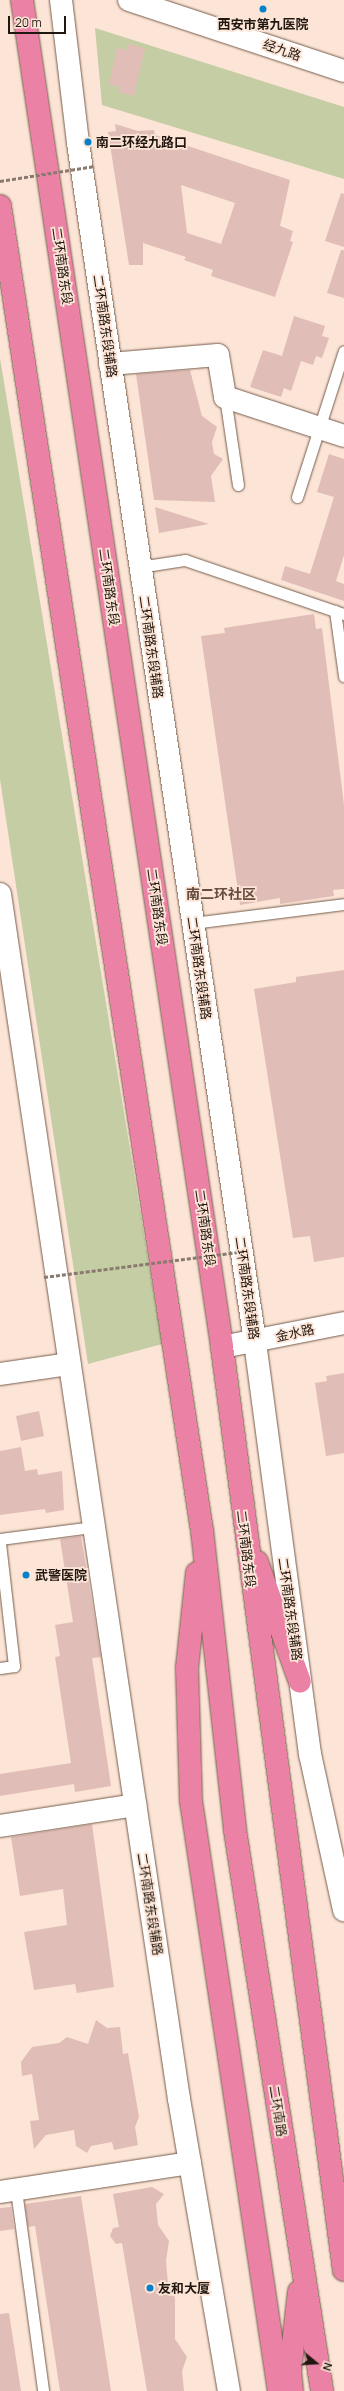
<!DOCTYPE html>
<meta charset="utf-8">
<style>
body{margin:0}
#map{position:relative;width:344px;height:2391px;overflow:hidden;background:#fce5d6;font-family:Manrope,"Noto Sans SC",sans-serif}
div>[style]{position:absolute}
.green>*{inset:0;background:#c4cda3}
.building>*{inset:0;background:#e0bdb7}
.roads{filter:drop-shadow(0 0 1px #755c4c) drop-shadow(0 0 1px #755c4c)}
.service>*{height:11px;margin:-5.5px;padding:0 5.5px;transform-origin:5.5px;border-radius:5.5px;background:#fff}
.minor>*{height:22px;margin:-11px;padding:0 11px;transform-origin:11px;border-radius:11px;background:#fff}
.tertiary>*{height:22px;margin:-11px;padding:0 11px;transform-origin:11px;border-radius:11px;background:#fff}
.secondary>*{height:22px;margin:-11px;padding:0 11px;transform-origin:11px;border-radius:11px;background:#fff}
.trunk>*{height:22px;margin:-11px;padding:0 11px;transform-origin:11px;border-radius:11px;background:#eb82a6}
.path-bridge>*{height:2.5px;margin-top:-1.25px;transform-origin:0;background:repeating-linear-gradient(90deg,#89796e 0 4px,transparent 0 6px)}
.dots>*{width:11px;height:11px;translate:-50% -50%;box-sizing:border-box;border:2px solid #fce5d6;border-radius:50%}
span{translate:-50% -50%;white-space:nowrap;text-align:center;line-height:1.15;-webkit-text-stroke:3.5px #fce5d6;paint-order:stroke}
.poi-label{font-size:13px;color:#211710;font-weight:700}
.left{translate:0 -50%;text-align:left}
.street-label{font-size:13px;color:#211710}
.neighbourhood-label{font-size:14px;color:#654d3d;font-weight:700}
.north{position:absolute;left:296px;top:2343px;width:40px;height:40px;-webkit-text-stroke:3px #fce5d6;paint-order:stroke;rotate:108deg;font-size:11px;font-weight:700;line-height:16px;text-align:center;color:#211710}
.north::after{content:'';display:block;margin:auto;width:14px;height:18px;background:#211710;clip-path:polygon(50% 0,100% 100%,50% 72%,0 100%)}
.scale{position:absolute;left:8px;top:16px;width:58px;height:18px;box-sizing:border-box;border:2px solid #211710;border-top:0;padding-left:5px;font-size:12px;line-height:14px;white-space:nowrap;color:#211710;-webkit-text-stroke:3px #fce5d6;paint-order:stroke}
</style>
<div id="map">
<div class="green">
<div style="clip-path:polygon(95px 28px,344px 107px,344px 179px,102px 105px)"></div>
<div style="clip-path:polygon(0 358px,162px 1344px,88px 1364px,0 779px)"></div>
</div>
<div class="building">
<div style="clip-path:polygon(128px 44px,145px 48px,134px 96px,118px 92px,120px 87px,109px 84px,117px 48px,127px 50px)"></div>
<div style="clip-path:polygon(evenodd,115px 124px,138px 131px,154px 130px,155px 135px,290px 180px,280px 226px,293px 231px,290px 241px,293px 242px,275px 297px,211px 276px,213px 270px,184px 260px,186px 257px,143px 243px,143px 265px,129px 265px,108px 132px,116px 131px,115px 124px,181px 185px,235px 203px,221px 244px,187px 233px,181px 185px)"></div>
<div style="clip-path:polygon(341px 193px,344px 194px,344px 247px,325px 241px)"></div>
<div style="clip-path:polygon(341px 250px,344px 250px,344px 298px,327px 293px)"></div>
<div style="clip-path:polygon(294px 316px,325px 326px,322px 336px,329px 338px,322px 358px,316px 356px,313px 365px,301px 361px,291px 391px,284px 388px,281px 397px,250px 387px,263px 350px,282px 356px)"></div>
<div style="clip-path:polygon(190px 370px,202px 416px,217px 427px,212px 442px,214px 454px,223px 459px,211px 476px,215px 502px,154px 500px,136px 374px)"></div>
<div style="clip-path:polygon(329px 454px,344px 459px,344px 555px,336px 581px,344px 584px,344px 601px,281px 580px,285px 566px,310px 574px,334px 497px,317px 492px)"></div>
<div style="clip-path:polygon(155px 507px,209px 524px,159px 533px)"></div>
<div style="clip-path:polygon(314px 614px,316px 629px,322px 628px,344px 805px,344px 889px,333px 890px,334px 896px,280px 904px,280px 898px,240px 905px,201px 636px,225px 633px,224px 628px)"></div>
<div style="clip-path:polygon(344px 970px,344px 1257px,314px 1262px,310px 1236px,293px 1238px,254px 989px,296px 982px,296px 977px)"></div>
<div style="clip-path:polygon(344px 1373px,344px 1453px,326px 1456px,315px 1383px,327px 1381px,326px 1376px)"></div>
<div style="clip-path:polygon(39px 1411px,44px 1436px,21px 1441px,16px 1416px)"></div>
<div style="clip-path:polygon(21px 1447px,25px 1471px,37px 1469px,38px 1475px,62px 1471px,64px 1510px,46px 1513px,45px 1509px,0 1515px,0 1451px)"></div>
<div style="clip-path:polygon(81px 1536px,101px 1657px,92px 1658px,111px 1786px,75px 1792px,74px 1784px,0 1796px,0 1774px,71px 1763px,55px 1657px,60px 1656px,55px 1625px,73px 1622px,60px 1539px)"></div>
<div style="clip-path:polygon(92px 1824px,114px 1987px,77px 1993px,75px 1984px,34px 1990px,24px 1932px,67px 1925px,63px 1889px,20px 1896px,11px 1837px)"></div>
<div style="clip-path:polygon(96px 2020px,107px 2028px,120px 2027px,123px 2054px,128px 2053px,139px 2117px,135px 2127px,138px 2145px,114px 2150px,112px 2142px,91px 2146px,87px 2153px,76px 2146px,74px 2130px,46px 2135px,34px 2149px,30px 2121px,39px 2120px,32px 2074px,22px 2076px,21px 2062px,32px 2047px,59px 2043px,67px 2037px,88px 2044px)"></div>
<div style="clip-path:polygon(152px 2187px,164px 2194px,156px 2204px,158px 2225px,169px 2241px,166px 2261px,168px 2284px,175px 2298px,175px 2339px,187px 2357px,182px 2371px,184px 2391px,147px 2391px,122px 2243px,116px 2244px,110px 2236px,113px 2228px,119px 2227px,113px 2194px)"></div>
<div style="clip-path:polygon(81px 2196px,111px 2391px,60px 2391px,35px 2226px,28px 2227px,25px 2204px)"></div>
<div style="clip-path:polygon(11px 2207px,14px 2229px,0 2231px,0 2208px)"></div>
<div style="clip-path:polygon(9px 2313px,21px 2391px,0 2391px,0 2314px)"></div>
</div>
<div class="roads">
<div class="service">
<div style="left:225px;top:397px;width:89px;rotate:81.6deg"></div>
<div style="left:297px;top:497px;width:153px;rotate:-72.2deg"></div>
<div style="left:139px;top:567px;width:47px;rotate:-8.7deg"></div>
<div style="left:185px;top:560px;width:168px;rotate:18.8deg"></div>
<div style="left:335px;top:611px;width:66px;rotate:82.1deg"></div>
<div style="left:192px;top:923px;width:153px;rotate:-7.1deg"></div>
<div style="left:0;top:1539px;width:94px;rotate:-7.4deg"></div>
<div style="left:0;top:1543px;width:124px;rotate:83.5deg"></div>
<div style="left:14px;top:1666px;width:14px;rotate:172deg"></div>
<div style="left:16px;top:2190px;width:203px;rotate:82.3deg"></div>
</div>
<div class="minor">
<div style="left:110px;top:364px;width:108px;rotate:-4.8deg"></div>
<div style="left:218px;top:355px;width:43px;rotate:80.5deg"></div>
<div style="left:225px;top:397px;width:125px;rotate:18.1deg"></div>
<div style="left:0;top:1374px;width:70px;rotate:-8.2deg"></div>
<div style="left:0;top:1826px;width:137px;rotate:-8.8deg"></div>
<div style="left:0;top:2192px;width:192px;rotate:-8.7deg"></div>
</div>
<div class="tertiary">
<div style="left:129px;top:0;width:226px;rotate:18.3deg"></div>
<div style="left:222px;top:1347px;width:124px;rotate:-11.1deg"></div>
</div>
<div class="secondary">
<div style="left:61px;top:0;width:144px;rotate:83.2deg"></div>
<div style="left:78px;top:143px;width:1212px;rotate:81.6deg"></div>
<div style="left:255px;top:1342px;width:416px;rotate:82.4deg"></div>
<div style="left:310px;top:1754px;width:160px;rotate:77.7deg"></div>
<div style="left:0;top:894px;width:1218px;rotate:81.55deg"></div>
<div style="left:179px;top:2099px;width:296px;rotate:80.3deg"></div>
</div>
<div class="trunk">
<div style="left:22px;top:0;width:1362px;rotate:81.55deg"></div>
<div style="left:222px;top:1347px;width:931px;rotate:82.47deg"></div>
<div style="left:0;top:206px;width:1339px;rotate:81.33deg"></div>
<div style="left:202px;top:1530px;width:302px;rotate:83.7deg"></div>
<div style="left:235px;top:1830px;width:568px;rotate:81.18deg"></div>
<div style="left:257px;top:1562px;width:127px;rotate:70.3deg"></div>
<div style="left:197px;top:1573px;width:96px;rotate:96deg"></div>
<div style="left:187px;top:1668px;width:133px;rotate:88.3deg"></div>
<div style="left:191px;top:1801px;width:597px;rotate:81.52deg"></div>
<div style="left:292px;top:2391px;width:20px;rotate:-96deg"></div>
<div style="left:290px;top:2371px;width:80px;rotate:-83.5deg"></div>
</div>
</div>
<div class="path-bridge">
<div style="left:0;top:181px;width:96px;rotate:-9deg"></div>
<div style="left:44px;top:1277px;width:204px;rotate:-7.3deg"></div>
</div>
<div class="dots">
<div style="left:263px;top:9px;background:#0581c9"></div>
<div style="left:88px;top:142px;background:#0581c9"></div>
<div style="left:26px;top:1575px;background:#0581c9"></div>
<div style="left:150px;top:2288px;background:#0581c9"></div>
</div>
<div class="poi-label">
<span style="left:263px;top:24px">西安市第九医院</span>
<span class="left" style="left:96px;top:142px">南二环经九路口</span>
<span class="left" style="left:35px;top:1575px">武警医院</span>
<span class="left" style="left:158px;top:2288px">友和大厦</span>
</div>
<div class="street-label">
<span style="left:282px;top:50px;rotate:19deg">经九路</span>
<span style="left:62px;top:266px;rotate:82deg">二环南路东段</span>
<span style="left:105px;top:326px;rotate:82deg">二环南路东段辅路</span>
<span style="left:109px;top:587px;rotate:82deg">二环南路东段</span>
<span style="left:151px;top:647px;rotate:82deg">二环南路东段辅路</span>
<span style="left:157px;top:907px;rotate:82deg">二环南路东段</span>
<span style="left:199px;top:968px;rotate:82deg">二环南路东段辅路</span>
<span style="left:205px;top:1228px;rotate:82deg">二环南路东段</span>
<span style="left:247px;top:1288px;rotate:82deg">二环南路东段辅路</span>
<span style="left:295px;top:1333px;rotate:-12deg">金水路</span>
<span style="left:246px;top:1549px;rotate:83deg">二环南路东段</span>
<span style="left:290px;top:1609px;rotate:82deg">二环南路东段辅路</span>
<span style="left:150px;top:1904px;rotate:81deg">二环南路东段辅路</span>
<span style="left:278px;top:2111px;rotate:81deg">二环南路</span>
</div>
<div class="neighbourhood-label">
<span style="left:221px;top:894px">南二环社区</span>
</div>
<div class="north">N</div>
<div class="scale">20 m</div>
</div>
